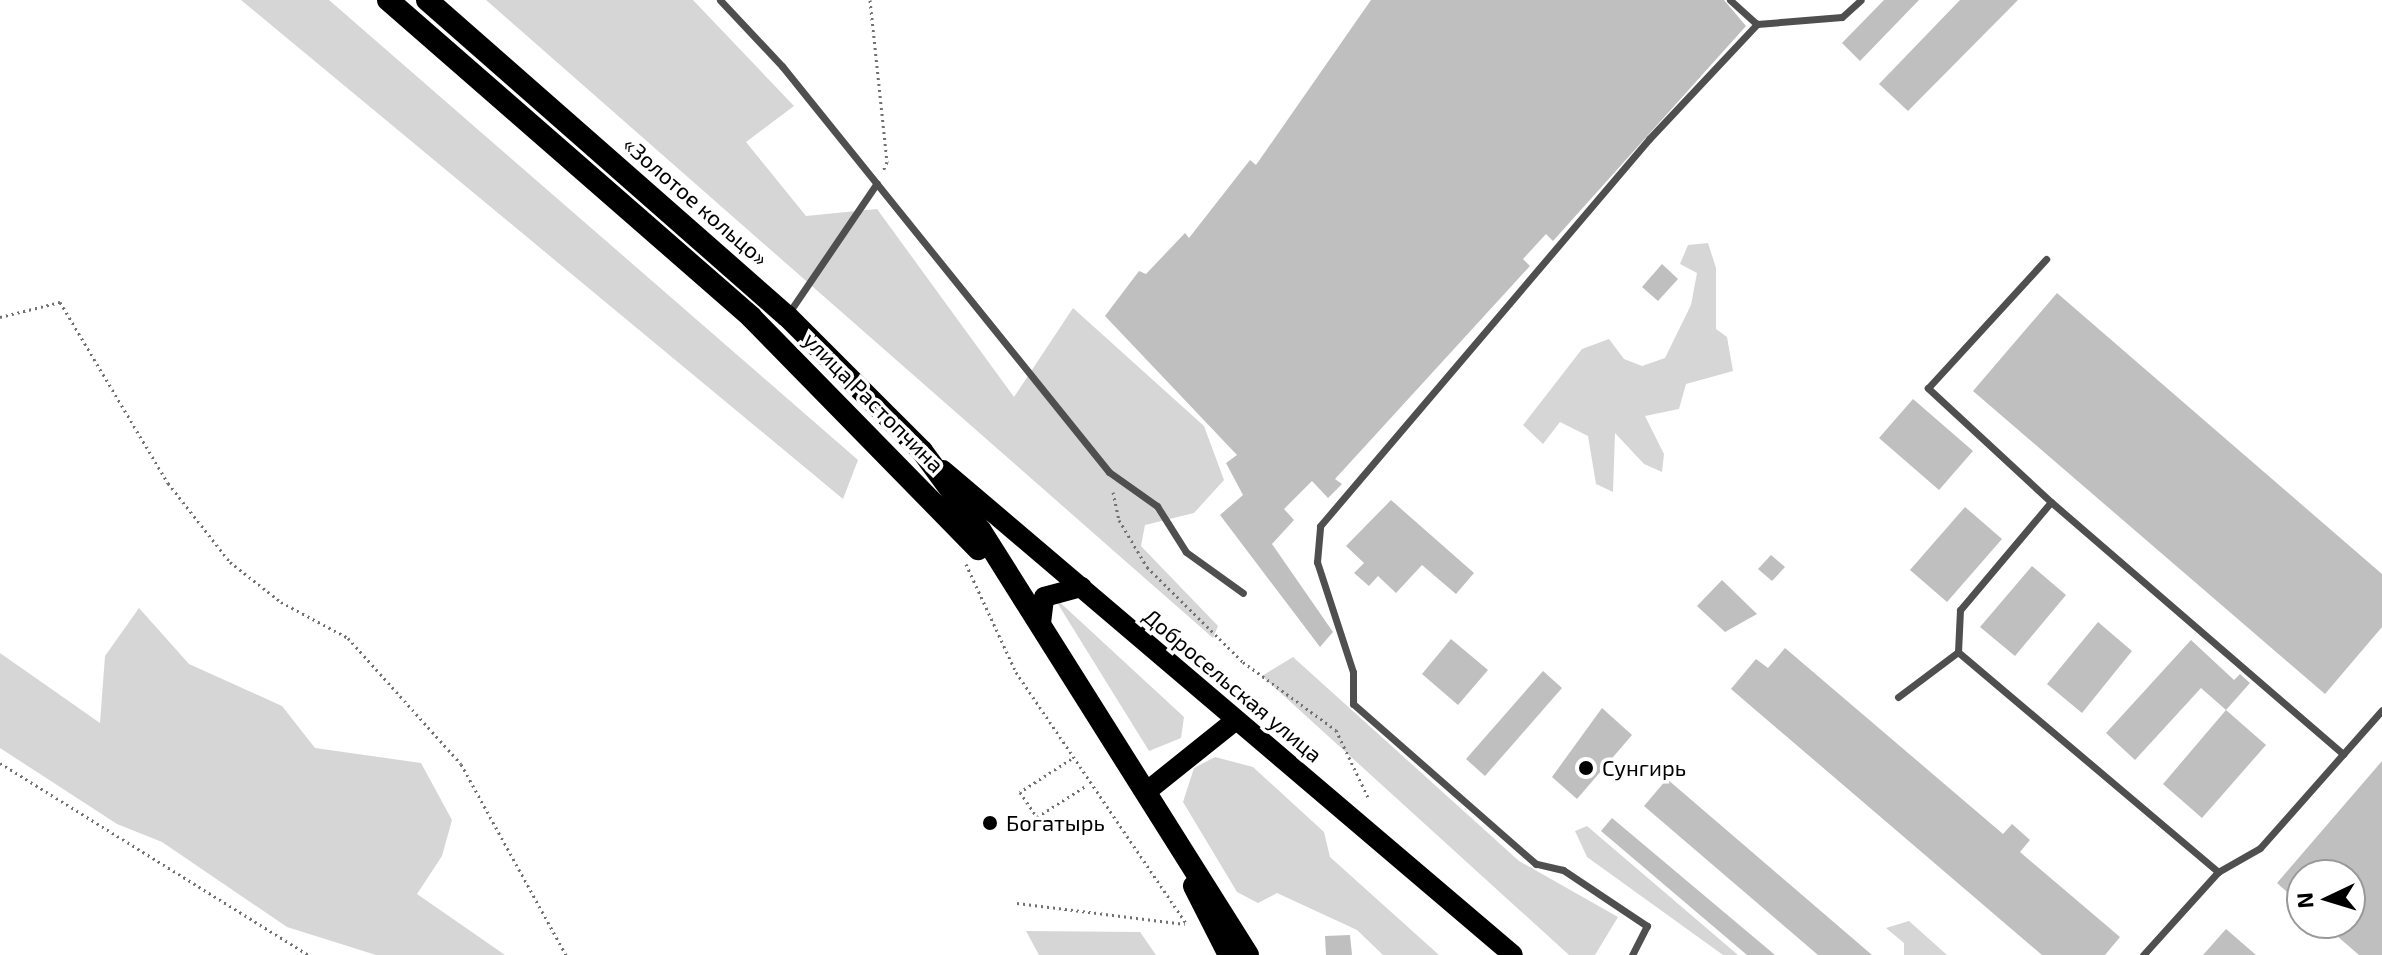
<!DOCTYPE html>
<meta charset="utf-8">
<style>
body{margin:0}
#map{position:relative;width:2382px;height:955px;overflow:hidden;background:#fff;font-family:"Exo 2",sans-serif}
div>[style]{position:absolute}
.green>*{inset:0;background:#d6d6d6}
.building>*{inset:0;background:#bfbfbf}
.path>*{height:3px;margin-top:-1.5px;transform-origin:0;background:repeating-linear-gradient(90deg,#717171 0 2px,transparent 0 6px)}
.service>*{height:7px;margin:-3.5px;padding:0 3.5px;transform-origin:3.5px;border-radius:3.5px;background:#4f4f4f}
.primary>*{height:20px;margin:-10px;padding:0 10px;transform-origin:10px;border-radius:10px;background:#000}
.trunk>*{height:22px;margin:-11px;padding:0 11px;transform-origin:11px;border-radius:11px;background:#000}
.dots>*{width:22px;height:22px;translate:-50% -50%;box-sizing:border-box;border:4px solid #fff;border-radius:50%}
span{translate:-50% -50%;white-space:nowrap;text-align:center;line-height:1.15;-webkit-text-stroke:7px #fff;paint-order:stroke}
.street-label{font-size:22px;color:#000}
.poi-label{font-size:22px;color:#000}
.left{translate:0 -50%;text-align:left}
.north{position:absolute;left:2286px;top:859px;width:80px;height:80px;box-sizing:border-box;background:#fff;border:2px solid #999;border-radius:50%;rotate:266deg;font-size:22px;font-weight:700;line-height:32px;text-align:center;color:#000}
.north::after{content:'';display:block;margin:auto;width:28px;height:36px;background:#000;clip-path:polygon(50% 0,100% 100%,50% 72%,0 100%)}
</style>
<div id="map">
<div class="green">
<div style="clip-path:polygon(241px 0,329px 0,858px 460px,843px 499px)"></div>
<div style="clip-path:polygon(486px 0,693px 0,794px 106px,746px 142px,806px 216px,877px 209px,1014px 397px,1073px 308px,1204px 426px,1224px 480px,1194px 513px,1145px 525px,1141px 546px,1218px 626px,1213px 638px)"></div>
<div style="clip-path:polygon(1708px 243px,1716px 268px,1716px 329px,1727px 337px,1733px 371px,1686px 384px,1679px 409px,1645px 416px,1664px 454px,1662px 472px,1644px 464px,1615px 433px,1613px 492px,1596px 484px,1588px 436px,1560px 422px,1543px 444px,1523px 425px,1582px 349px,1609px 339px,1624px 359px,1642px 366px,1665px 358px,1691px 305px,1697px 273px,1680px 264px,1688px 245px)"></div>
<div style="clip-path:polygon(1053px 596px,1184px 717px,1181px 738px,1149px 751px)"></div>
<div style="clip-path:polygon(139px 608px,189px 664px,282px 706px,315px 748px,421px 763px,452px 820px,442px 856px,417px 894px,505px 955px,376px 955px,287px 927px,162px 842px,117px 824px,0 748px,0 653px,100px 723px,105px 656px)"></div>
<div style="clip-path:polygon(1293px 657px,1519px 861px,1618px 917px,1595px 955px,1569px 955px,1262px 676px)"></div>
<div style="clip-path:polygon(1215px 757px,1253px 767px,1324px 832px,1330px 857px,1439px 955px,1383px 955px,1357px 930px,1277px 893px,1258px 903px,1237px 892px,1183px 802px,1194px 768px)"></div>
<div style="clip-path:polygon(1587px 826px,1738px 955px,1739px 955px,1723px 955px,1587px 857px,1575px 831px)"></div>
<div style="clip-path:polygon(1909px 921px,1947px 955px,1904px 955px,1904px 943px,1886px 928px)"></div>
<div style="clip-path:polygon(1026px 931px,1140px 932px,1156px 955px,1039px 955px)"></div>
</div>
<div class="building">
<div style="clip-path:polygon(1371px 0,1724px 0,1746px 26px,1553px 241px,1546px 234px,1523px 259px,1530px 266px,1335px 479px,1342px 484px,1328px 498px,1312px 481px,1284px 509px,1294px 520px,1272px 544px,1333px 632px,1320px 647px,1220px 515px,1243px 495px,1226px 463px,1237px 455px,1105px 316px,1139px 271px,1146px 274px,1185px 233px,1189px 238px,1250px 160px,1256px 165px)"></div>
<div style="clip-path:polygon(1884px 0,1919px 0,1860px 61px,1842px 43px)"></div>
<div style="clip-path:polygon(1960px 0,2018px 0,1908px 111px,1879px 84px)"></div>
<div style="clip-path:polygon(1662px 264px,1678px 279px,1658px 301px,1642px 287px)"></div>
<div style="clip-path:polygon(2057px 293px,2382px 574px,2382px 627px,2325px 694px,1973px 391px)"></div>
<div style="clip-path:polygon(1913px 399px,1973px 451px,1939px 490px,1879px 438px)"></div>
<div style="clip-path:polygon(1391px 500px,1474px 573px,1456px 594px,1422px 565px,1396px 593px,1378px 576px,1369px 586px,1354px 573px,1364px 563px,1346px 546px)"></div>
<div style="clip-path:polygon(1965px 507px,2002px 539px,1947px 602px,1910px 570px)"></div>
<div style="clip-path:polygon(1771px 555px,1785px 567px,1772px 581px,1758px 569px)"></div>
<div style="clip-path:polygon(2032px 566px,2066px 595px,2015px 656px,1980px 627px)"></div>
<div style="clip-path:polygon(1722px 580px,1757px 614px,1725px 632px,1697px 606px)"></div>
<div style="clip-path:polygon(2098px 622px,2132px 651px,2082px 713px,2047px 684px)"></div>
<div style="clip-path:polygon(1451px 639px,1488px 670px,1458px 705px,1422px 674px)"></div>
<div style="clip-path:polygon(2191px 640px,2234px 680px,2240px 674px,2250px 683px,2226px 710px,2201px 688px,2135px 760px,2106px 733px)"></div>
<div style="clip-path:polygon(1785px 648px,2003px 834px,2012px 824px,2030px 840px,2020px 852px,2120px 937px,2105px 955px,2042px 955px,1731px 689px,1756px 659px,1768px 668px)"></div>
<div style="clip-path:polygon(1543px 671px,1562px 688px,1485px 776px,1466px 759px)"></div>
<div style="clip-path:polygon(1602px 708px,1632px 735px,1577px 799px,1552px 777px)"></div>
<div style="clip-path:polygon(2226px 710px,2266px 745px,2202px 818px,2163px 784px)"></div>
<div style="clip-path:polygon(2382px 761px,2382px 955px,2359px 955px,2322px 923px,2350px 923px,2350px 875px,2302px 875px,2302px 905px,2277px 883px)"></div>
<div style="clip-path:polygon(1667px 779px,1872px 955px,1818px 955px,1644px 806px)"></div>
<div style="clip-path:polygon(1612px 818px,1775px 955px,1747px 955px,1601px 831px)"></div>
<div style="clip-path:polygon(2226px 929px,2256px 955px,2203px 955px)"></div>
<div style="clip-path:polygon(1350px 935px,1352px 955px,1326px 955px,1325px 936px)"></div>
</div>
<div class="path">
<div style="left:870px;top:0;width:163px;rotate:84deg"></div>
<div style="left:887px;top:162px;width:12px;rotate:114deg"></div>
<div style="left:0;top:317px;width:62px;rotate:-14deg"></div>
<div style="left:60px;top:302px;width:211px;rotate:59.2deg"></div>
<div style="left:168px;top:483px;width:100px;rotate:51.9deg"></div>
<div style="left:230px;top:562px;width:65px;rotate:38.1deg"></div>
<div style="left:281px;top:602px;width:76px;rotate:28.2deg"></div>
<div style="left:348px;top:638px;width:169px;rotate:48.1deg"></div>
<div style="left:461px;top:764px;width:218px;rotate:61.2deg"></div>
<div style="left:1113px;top:492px;width:29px;rotate:78deg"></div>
<div style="left:1119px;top:520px;width:55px;rotate:59.2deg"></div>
<div style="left:1147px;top:567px;width:135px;rotate:44.7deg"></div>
<div style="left:1243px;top:662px;width:115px;rotate:36.2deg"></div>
<div style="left:1336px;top:730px;width:74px;rotate:64.5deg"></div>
<div style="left:966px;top:564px;width:119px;rotate:65.2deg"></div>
<div style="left:1016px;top:672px;width:305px;rotate:55.9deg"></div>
<div style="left:1071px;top:759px;width:61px;rotate:147.1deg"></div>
<div style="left:1020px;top:792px;width:30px;rotate:56deg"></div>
<div style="left:1037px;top:817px;width:59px;rotate:-32.6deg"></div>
<div style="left:0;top:763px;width:364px;rotate:31.9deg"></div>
<div style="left:1017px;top:903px;width:169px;rotate:7.1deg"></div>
</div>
<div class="service">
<div style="left:720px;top:0;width:91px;rotate:46.8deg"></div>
<div style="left:782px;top:66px;width:521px;rotate:51.15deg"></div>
<div style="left:1109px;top:472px;width:59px;rotate:35.3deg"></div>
<div style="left:1157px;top:506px;width:54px;rotate:57.8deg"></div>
<div style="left:1186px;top:552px;width:70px;rotate:35.7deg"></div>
<div style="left:1730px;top:0;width:36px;rotate:42deg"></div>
<div style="left:788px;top:314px;width:158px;rotate:-55.8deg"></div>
<div style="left:2051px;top:502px;width:386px;rotate:40.8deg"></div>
<div style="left:1958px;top:652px;width:42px;rotate:-87.3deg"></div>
<div style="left:1960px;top:610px;width:141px;rotate:-49.9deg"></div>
<div style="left:2051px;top:502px;width:168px;rotate:-137.2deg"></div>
<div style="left:1928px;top:388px;width:175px;rotate:-47.5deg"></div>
<div style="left:1898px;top:697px;width:75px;rotate:-36.9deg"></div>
<div style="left:1958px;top:652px;width:341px;rotate:40.2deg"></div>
<div style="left:1632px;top:955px;width:33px;rotate:-63deg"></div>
<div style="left:1647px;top:926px;width:101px;rotate:-146.3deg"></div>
<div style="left:1563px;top:870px;width:28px;rotate:-167deg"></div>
<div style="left:1536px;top:864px;width:243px;rotate:-138.8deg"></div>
<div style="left:1353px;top:704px;width:32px;rotate:-90deg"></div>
<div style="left:1353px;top:672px;width:116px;rotate:-108.1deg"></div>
<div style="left:1317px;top:562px;width:36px;rotate:-85deg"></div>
<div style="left:1320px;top:526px;width:508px;rotate:-49.63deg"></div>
<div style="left:1649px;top:139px;width:158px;rotate:-46.8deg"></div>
<div style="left:1757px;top:24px;width:85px;rotate:-4.7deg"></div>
<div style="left:1842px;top:17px;width:25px;rotate:-42deg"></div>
<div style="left:2143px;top:955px;width:112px;rotate:-47.9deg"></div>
<div style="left:2218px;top:872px;width:48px;rotate:-29.7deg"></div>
<div style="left:2260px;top:848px;width:184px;rotate:-48.5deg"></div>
</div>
<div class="primary">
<div style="left:943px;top:470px;width:748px;rotate:40.39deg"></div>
<div style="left:1041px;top:623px;width:26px;rotate:-83deg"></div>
<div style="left:1044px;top:597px;width:39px;rotate:-15deg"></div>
<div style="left:1146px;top:792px;width:115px;rotate:-38.7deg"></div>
</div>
<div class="trunk">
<div style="left:388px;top:0;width:482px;rotate:41.1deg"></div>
<div style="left:751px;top:317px;width:325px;rotate:45.6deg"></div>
<div style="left:427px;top:0;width:479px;rotate:41.3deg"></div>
<div style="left:787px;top:316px;width:191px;rotate:45deg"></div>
<div style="left:922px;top:451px;width:99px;rotate:53.6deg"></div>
<div style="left:981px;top:531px;width:501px;rotate:57.8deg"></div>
<div style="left:1194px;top:886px;width:77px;rotate:63.1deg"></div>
</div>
<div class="dots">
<div style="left:1586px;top:768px;background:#000"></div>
<div style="left:990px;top:823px;background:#000"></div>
</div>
<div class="street-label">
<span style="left:696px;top:201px;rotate:41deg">«Золотое кольцо»</span>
<span style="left:874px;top:402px;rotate:45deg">улица Растопчина</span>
<span style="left:1233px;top:685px;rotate:40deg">Добросельская улица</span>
</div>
<div class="poi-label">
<span class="left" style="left:1602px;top:768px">Сунгирь</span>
<span class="left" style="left:1006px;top:823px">Богатырь</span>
</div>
<div class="north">N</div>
</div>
